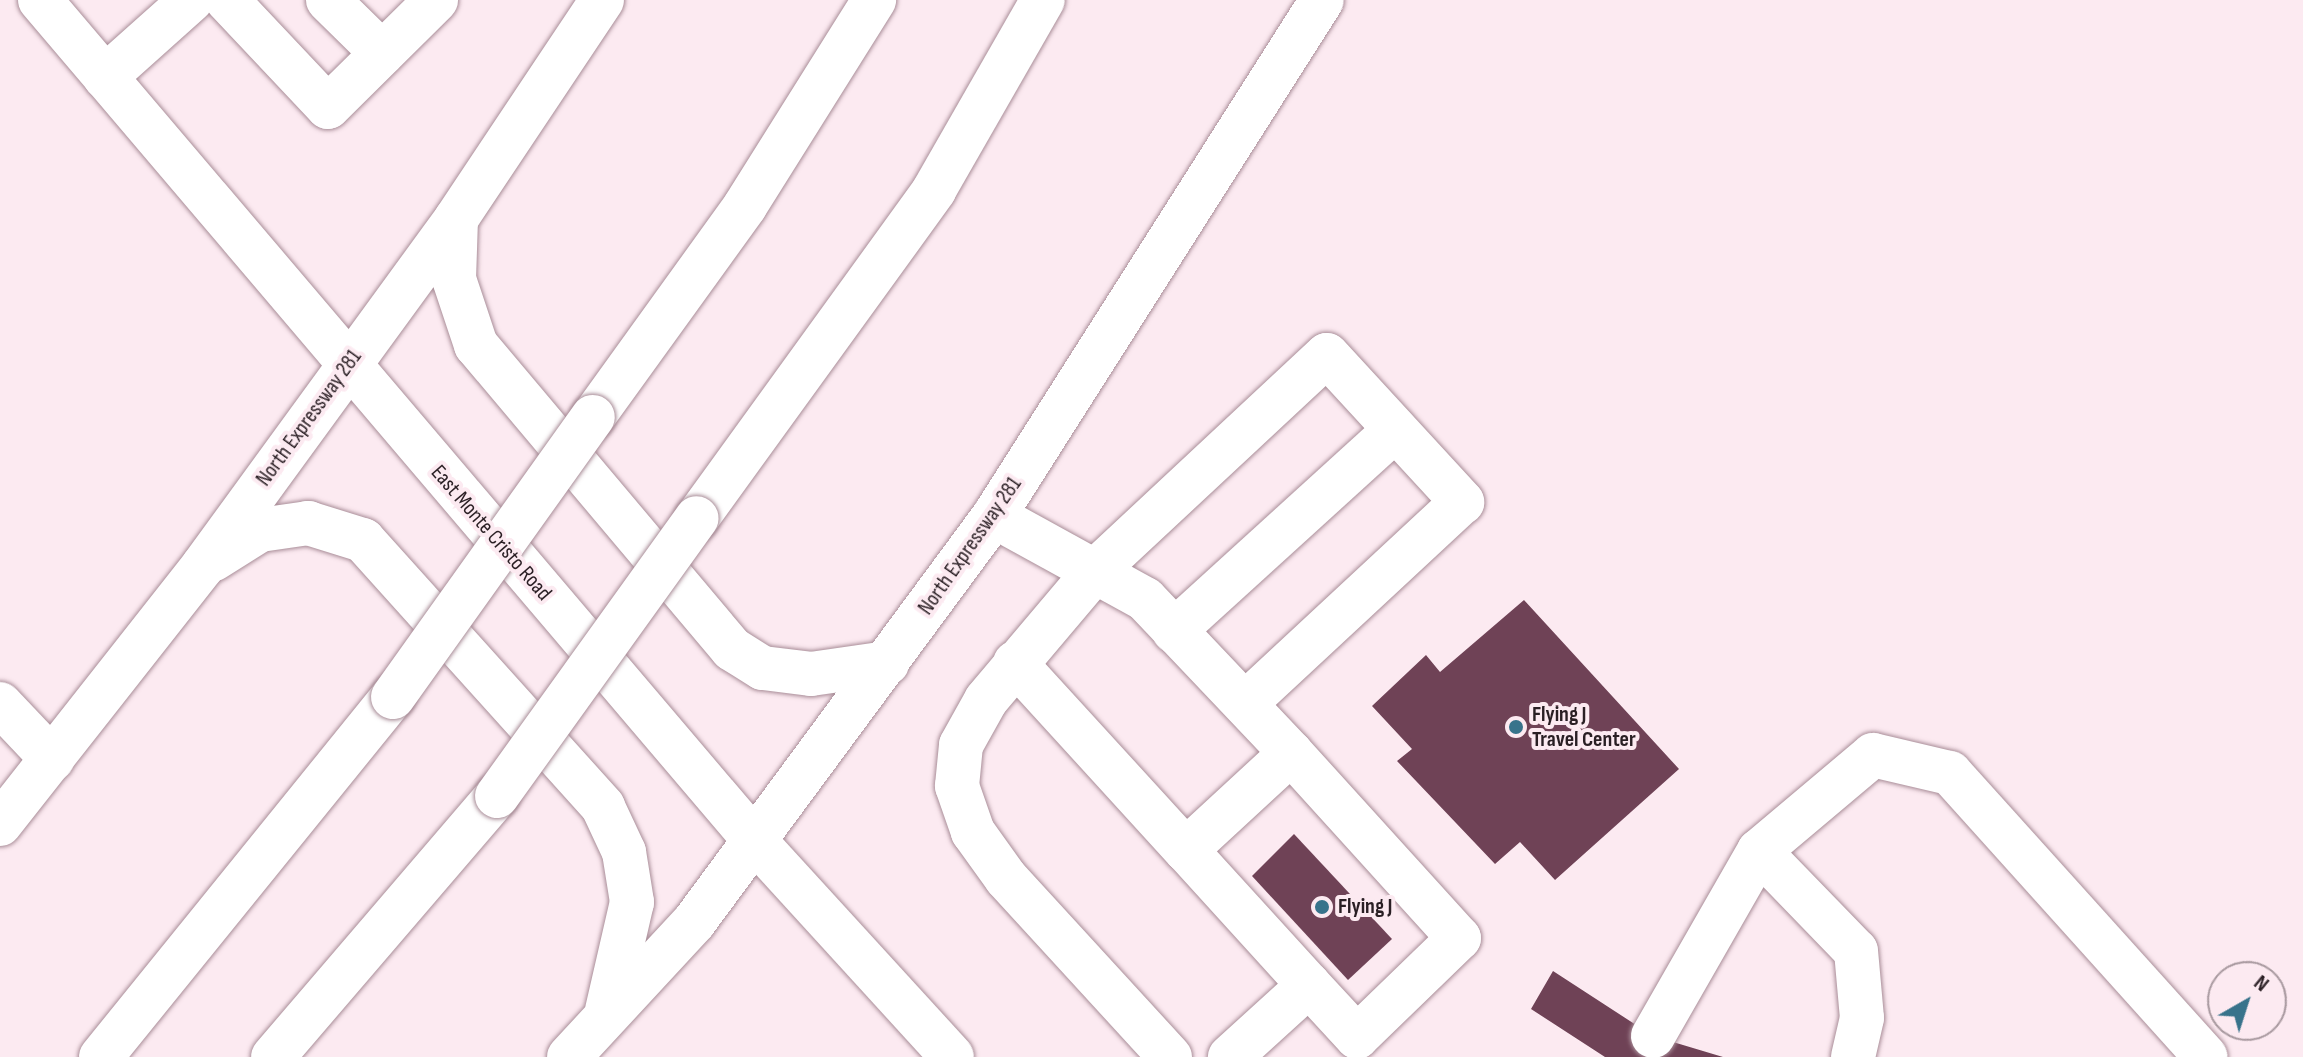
<!DOCTYPE html>
<style>
body{margin:0}
#map{position:relative;width:2303px;height:1057px;overflow:hidden;background:#fceaf1;font-family:"Sofia Sans Condensed",sans-serif}
div>[style]{position:absolute}
.building>*{inset:0;background:#6f4256}
.roads{filter:drop-shadow(0 0 2px #a98d98) drop-shadow(0 0 2px #a98d98)}
.minor>*{height:44px;margin:-22px;padding:0 22px;transform-origin:22px;border-radius:22px;background:#fff}
.major>*{height:44px;margin:-22px;padding:0 22px;transform-origin:22px;border-radius:22px;background:#fff}
.highway>*{height:44px;margin:-22px;padding:0 22px;transform-origin:22px;border-radius:22px;background:#fff}
.bridges{filter:drop-shadow(0 0 2px #a98d98) drop-shadow(0 0 2px #a98d98)}
.highway-bridge>*{height:44px;margin:-22px;padding:0 22px;transform-origin:22px;border-radius:22px;background:#fff}
.dots>*{width:22px;height:22px;translate:-50% -50%;box-sizing:border-box;border:4px solid #fceaf1;border-radius:50%}
span{translate:-50% -50%;white-space:nowrap;text-align:center;line-height:1.15;-webkit-text-stroke:8px #fceaf1;paint-order:stroke}
.street-label{font-size:22px;color:#2a1f24}
.poi-label{font-size:22px;color:#2a1f24;font-weight:700}
.left{translate:0 -50%;text-align:left}
.north{position:absolute;left:2207px;top:961px;width:80px;height:80px;box-sizing:border-box;background:#fceaf1;border:2px solid #a8999f;border-radius:50%;rotate:39deg;font-size:22px;font-weight:700;line-height:32px;text-align:center;color:#2a1f24}
.north::after{content:'';display:block;margin:auto;width:28px;height:36px;background:#38738b;clip-path:polygon(50% 0,100% 100%,50% 72%,0 100%)}
</style>
<div id="map">
<div class="building">
<div style="clip-path:polygon(1524px 600px,1679px 769px,1555px 880px,1520px 842px,1495px 864px,1397px 761px,1412px 749px,1372px 706px,1426px 655px,1440px 672px)"></div>
<div style="clip-path:polygon(1294px 834px,1392px 939px,1348px 980px,1252px 876px)"></div>
<div style="clip-path:polygon(1553px 971px,1653px 1036px,1723px 1057px,1605px 1057px,1531px 1009px)"></div>
</div>
<div class="roads">
<div class="minor">
<div style="left:227px;top:0;width:147px;rotate:46.7deg"></div>
<div style="left:328px;top:107px;width:152px;rotate:-44.7deg"></div>
<div style="left:328px;top:0;width:76px;rotate:44.5deg"></div>
<div style="left:105px;top:77px;width:115px;rotate:-41.8deg"></div>
<div style="left:994px;top:516px;width:172px;rotate:28.8deg"></div>
<div style="left:1145px;top:599px;width:212px;rotate:46.5deg"></div>
<div style="left:1291px;top:753px;width:143px;rotate:137.3deg"></div>
<div style="left:1186px;top:850px;width:183px;rotate:47.7deg"></div>
<div style="left:1309px;top:985px;width:107px;rotate:137.7deg"></div>
<div style="left:1174px;top:631px;width:299px;rotate:-42.3deg"></div>
<div style="left:1015px;top:663px;width:253px;rotate:47.6deg"></div>
<div style="left:0;top:704px;width:76px;rotate:46.6deg"></div>
<div style="left:1291px;top:753px;width:250px;rotate:47.8deg"></div>
<div style="left:1459px;top:938px;width:142px;rotate:135.9deg"></div>
<div style="left:1357px;top:1037px;width:71px;rotate:-132.7deg"></div>
<div style="left:1759px;top:851px;width:139px;rotate:45.9deg"></div>
<div style="left:1856px;top:951px;width:67px;rotate:84.9deg"></div>
<div style="left:1862px;top:1018px;width:40px;rotate:103deg"></div>
<div style="left:1653px;top:1036px;width:213px;rotate:-60.2deg"></div>
<div style="left:1759px;top:851px;width:149px;rotate:-40.1deg"></div>
<div style="left:1873px;top:755px;width:79px;rotate:13.2deg"></div>
<div style="left:1950px;top:773px;width:382px;rotate:48deg"></div>
<div style="left:1170px;top:1057px;width:243px;rotate:-132.5deg"></div>
<div style="left:1006px;top:878px;width:57px;rotate:-125.7deg"></div>
<div style="left:973px;top:832px;width:49px;rotate:-109.2deg"></div>
<div style="left:957px;top:786px;width:41px;rotate:-84.4deg"></div>
<div style="left:961px;top:745px;width:51px;rotate:-60.9deg"></div>
<div style="left:986px;top:700px;width:167px;rotate:-49.8deg"></div>
<div style="left:1094px;top:572px;width:318px;rotate:-43deg"></div>
<div style="left:1327px;top:355px;width:200px;rotate:47.4deg"></div>
<div style="left:1462px;top:502px;width:296px;rotate:137.1deg"></div>
</div>
<div class="major">
<div style="left:40px;top:0;width:1104px;rotate:49.63deg"></div>
<div style="left:755px;top:841px;width:292px;rotate:47.6deg"></div>
<div style="left:456px;top:219px;width:60px;rotate:91.9deg"></div>
<div style="left:454px;top:279px;width:70px;rotate:71.6deg"></div>
<div style="left:476px;top:345px;width:397px;rotate:49.9deg"></div>
<div style="left:732px;top:649px;width:36px;rotate:32deg"></div>
<div style="left:763px;top:668px;width:48px;rotate:7.1deg"></div>
<div style="left:811px;top:674px;width:77px;rotate:-8.2deg"></div>
<div style="left:214px;top:559px;width:54px;rotate:-32.2deg"></div>
<div style="left:260px;top:530px;width:49px;rotate:-8.3deg"></div>
<div style="left:308px;top:523px;width:58px;rotate:17.2deg"></div>
<div style="left:363px;top:540px;width:359px;rotate:48deg"></div>
<div style="left:603px;top:807px;width:50px;rotate:65deg"></div>
<div style="left:624px;top:852px;width:51px;rotate:80.9deg"></div>
<div style="left:632px;top:902px;width:111px;rotate:103deg"></div>
<div style="left:0;top:824px;width:328px;rotate:-51.8deg"></div>
<div style="left:203px;top:566px;width:429px;rotate:-53.9deg"></div>
<div style="left:456px;top:219px;width:263px;rotate:-56.3deg"></div>
<div style="left:569px;top:1057px;width:184px;rotate:-47.2deg"></div>
<div style="left:694px;top:922px;width:505px;rotate:-53.54deg"></div>
<div style="left:994px;top:516px;width:611px;rotate:-57.56deg"></div>
</div>
<div class="highway">
<div style="left:593px;top:417px;width:260px;rotate:-54.2deg"></div>
<div style="left:745px;top:206px;width:243px;rotate:-57.9deg"></div>
<div style="left:697px;top:518px;width:405px;rotate:-54.1deg"></div>
<div style="left:934px;top:190px;width:219px;rotate:-60.2deg"></div>
<div style="left:101px;top:1057px;width:464px;rotate:-51deg"></div>
<div style="left:273px;top:1057px;width:344px;rotate:-49.4deg"></div>
</div>
</div>
<div class="bridges">
<div class="highway-bridge">
<div style="left:393px;top:697px;width:344px;rotate:-54.5deg"></div>
<div style="left:497px;top:796px;width:342px;rotate:-54.3deg"></div>
</div>
</div>
<div class="dots">
<div style="left:1516px;top:727px;background:#38738b"></div>
<div style="left:1322px;top:907px;background:#38738b"></div>
</div>
<div class="street-label">
<span style="left:309px;top:418px;rotate:-54deg">North Expressway 281</span>
<span style="left:491px;top:533px;rotate:49deg">East Monte Cristo Road</span>
<span style="left:970px;top:546px;rotate:-55deg">North Expressway 281</span>
</div>
<div class="poi-label">
<span class="left" style="left:1532px;top:727px">Flying J<br>Travel Center</span>
<span class="left" style="left:1338px;top:907px">Flying J</span>
</div>
<div class="north">N</div>
</div>
